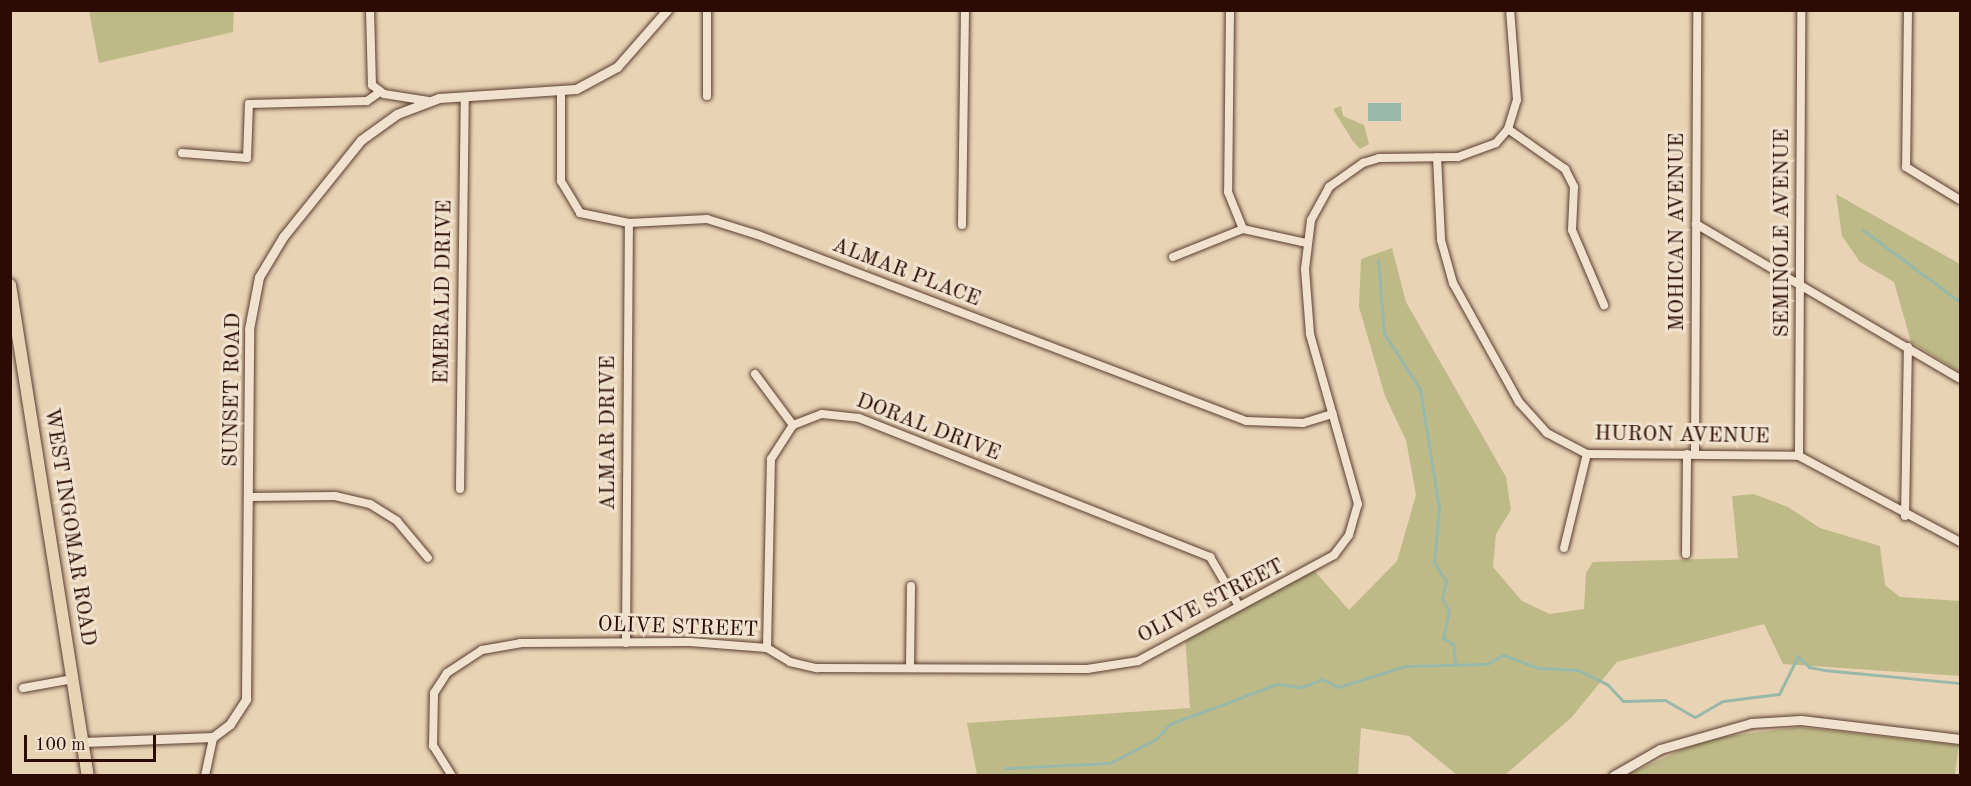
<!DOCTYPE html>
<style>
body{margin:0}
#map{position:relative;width:1971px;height:786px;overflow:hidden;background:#e9d3b5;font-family:"Old Standard TT",serif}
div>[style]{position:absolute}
.green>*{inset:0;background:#beba88}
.water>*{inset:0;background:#98b8aa}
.stream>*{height:3px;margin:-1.5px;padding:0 1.5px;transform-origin:1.5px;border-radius:1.5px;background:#98b8aa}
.roads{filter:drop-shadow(0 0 2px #5a3d2f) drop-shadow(0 0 2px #5a3d2f)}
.minor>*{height:8px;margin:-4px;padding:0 4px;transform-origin:4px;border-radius:4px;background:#f1e2cf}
.tertiary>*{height:9px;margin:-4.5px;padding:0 4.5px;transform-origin:4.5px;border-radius:4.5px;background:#f1e2cf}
.primary>*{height:12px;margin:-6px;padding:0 6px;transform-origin:6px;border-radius:6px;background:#e9d3b5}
span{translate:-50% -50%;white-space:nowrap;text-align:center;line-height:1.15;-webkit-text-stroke:6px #f1e2cf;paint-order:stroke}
.street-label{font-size:21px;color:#2b0b02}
.frame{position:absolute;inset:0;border:12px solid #2b0b02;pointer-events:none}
.scale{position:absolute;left:24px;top:735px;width:132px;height:27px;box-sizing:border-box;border:3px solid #2b0b02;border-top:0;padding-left:8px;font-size:18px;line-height:21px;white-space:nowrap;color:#2b0b02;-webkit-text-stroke:4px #f1e2cf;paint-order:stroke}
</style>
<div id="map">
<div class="green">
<div style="clip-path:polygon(89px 11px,234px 11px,233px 32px,99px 63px)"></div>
<div style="clip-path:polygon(1341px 106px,1343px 116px,1364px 125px,1369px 144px,1360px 149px,1352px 140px,1333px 109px)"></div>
<div style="clip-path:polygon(1836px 194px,1960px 264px,1960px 372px,1911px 342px,1894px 282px,1860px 262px,1842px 236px)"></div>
<div style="clip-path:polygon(1392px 248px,1406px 302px,1506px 477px,1511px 510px,1496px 534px,1493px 567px,1522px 601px,1550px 614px,1584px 609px,1586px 573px,1593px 562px,1738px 558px,1732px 496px,1754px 494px,1788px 507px,1820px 528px,1880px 546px,1885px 585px,1900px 597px,1960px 601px,1960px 676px,1783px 664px,1764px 624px,1617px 662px,1571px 718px,1505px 775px,1457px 775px,1409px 736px,1361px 728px,1358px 775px,977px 775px,967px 723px,1190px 708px,1185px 635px,1313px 569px,1349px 610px,1397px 561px,1416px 495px,1406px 440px,1385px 396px,1359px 307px,1361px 259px)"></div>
<div style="clip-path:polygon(1799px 727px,1959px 745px,1955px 775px,1625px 776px,1705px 739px)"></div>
</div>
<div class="water">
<div style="clip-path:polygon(1368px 103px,1401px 103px,1401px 121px,1368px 121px)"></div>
</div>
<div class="stream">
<div style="left:1863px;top:230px;width:121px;rotate:36.6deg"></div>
<div style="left:1378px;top:260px;width:73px;rotate:85.3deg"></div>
<div style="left:1384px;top:333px;width:67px;rotate:57.3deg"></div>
<div style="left:1420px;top:389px;width:121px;rotate:80.9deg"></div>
<div style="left:1439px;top:508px;width:54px;rotate:95.3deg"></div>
<div style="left:1434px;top:562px;width:22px;rotate:58deg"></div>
<div style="left:1446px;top:581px;width:18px;rotate:103deg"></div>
<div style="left:1442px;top:599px;width:13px;rotate:58deg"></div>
<div style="left:1449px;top:610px;width:29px;rotate:102deg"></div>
<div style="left:1443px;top:638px;width:12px;rotate:31deg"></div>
<div style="left:1453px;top:644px;width:20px;rotate:84deg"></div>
<div style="left:1005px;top:768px;width:105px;rotate:-2.7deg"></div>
<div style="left:1110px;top:763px;width:52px;rotate:-27.6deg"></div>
<div style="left:1156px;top:739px;width:21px;rotate:-47deg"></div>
<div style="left:1170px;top:724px;width:114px;rotate:-20.5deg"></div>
<div style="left:1277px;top:684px;width:26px;rotate:7deg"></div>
<div style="left:1303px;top:687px;width:21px;rotate:-23deg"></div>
<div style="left:1322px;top:679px;width:18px;rotate:27deg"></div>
<div style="left:1338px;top:687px;width:71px;rotate:-17.2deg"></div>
<div style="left:1406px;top:666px;width:81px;rotate:-1.4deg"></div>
<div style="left:1487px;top:664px;width:18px;rotate:-29deg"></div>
<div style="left:1503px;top:655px;width:38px;rotate:20deg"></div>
<div style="left:1539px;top:668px;width:39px;rotate:3deg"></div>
<div style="left:1578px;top:670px;width:32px;rotate:26deg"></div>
<div style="left:1607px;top:684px;width:23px;rotate:47deg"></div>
<div style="left:1623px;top:701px;width:42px;rotate:-1.4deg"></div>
<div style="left:1665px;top:700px;width:34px;rotate:30deg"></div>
<div style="left:1695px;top:717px;width:32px;rotate:-30deg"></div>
<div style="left:1723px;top:701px;width:56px;rotate:-7.1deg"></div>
<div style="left:1779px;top:694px;width:42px;rotate:-63.4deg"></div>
<div style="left:1798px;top:656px;width:16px;rotate:45deg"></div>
<div style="left:1809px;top:667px;width:15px;rotate:11deg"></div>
<div style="left:1824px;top:670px;width:137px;rotate:5.5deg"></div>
</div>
<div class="roads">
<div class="minor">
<div style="left:370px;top:10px;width:75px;rotate:88.5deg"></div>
<div style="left:372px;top:85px;width:15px;rotate:37deg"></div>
<div style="left:384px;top:94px;width:45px;rotate:9deg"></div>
<div style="left:707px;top:10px;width:86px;rotate:90deg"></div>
<div style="left:1230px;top:10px;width:182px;rotate:90.6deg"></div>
<div style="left:1228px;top:192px;width:40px;rotate:68deg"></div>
<div style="left:1908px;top:10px;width:157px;rotate:90.7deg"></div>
<div style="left:1906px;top:167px;width:63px;rotate:31.4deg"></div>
<div style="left:561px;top:93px;width:88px;rotate:90deg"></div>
<div style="left:561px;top:181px;width:37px;rotate:59deg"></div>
<div style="left:580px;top:213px;width:50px;rotate:11.5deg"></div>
<div style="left:629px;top:223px;width:78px;rotate:-2.9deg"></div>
<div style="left:707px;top:219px;width:53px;rotate:17.4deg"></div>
<div style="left:758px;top:235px;width:522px;rotate:20.86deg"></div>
<div style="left:1246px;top:421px;width:57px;rotate:2deg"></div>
<div style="left:1303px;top:423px;width:31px;rotate:-17deg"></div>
<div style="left:1508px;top:129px;width:70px;rotate:35.1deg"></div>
<div style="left:1565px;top:169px;width:20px;rotate:63deg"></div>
<div style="left:1574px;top:187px;width:43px;rotate:92.7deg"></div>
<div style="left:1572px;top:230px;width:82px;rotate:66.9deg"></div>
<div style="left:182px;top:153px;width:65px;rotate:4.4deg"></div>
<div style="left:247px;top:158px;width:54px;rotate:-87.9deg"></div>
<div style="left:249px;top:104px;width:118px;rotate:-1.5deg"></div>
<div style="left:367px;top:101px;width:16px;rotate:-35deg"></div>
<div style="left:1437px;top:157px;width:83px;rotate:87.2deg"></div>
<div style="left:1441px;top:240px;width:45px;rotate:74.4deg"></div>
<div style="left:1453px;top:283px;width:136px;rotate:61deg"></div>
<div style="left:1519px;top:402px;width:42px;rotate:47.9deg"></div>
<div style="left:1547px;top:433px;width:45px;rotate:27.7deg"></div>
<div style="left:1587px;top:454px;width:212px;rotate:0.5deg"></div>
<div style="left:1799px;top:456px;width:183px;rotate:28.1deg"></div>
<div style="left:1696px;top:224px;width:306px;rotate:30.4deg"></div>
<div style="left:962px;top:225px;width:215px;rotate:-89.2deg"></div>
<div style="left:1173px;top:257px;width:75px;rotate:-21.8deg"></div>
<div style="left:1243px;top:229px;width:65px;rotate:12.5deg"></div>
<div style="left:755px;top:374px;width:64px;rotate:53.3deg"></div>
<div style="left:1695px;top:454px;width:444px;rotate:-89.7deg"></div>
<div style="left:1799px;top:456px;width:446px;rotate:-89.7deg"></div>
<div style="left:460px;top:489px;width:392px;rotate:-89.3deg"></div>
<div style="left:249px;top:497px;width:86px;rotate:-0.7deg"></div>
<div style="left:335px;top:496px;width:36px;rotate:13deg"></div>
<div style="left:370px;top:504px;width:32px;rotate:32deg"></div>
<div style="left:397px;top:521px;width:48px;rotate:50deg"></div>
<div style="left:1905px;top:516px;width:169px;rotate:-89deg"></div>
<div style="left:1564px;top:548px;width:97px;rotate:-76.3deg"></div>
<div style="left:1686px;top:554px;width:100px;rotate:-89.4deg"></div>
<div style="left:626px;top:643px;width:420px;rotate:-89.6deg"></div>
<div style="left:767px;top:648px;width:189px;rotate:-88.8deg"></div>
<div style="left:771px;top:459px;width:40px;rotate:-57.1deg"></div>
<div style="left:793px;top:425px;width:31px;rotate:-21deg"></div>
<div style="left:822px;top:414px;width:37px;rotate:6deg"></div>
<div style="left:859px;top:418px;width:378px;rotate:21.6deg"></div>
<div style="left:1210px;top:557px;width:57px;rotate:59.4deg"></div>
<div style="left:910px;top:668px;width:82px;rotate:-89.3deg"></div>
<div style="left:23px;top:688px;width:51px;rotate:-10.2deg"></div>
<div style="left:205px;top:776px;width:40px;rotate:-78deg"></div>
<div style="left:452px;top:776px;width:36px;rotate:-122deg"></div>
<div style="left:433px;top:746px;width:53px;rotate:-88.9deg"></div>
<div style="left:434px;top:693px;width:24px;rotate:-57deg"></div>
<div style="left:447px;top:673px;width:42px;rotate:-33.3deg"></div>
<div style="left:482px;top:650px;width:39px;rotate:-10deg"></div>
<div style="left:520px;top:643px;width:170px;rotate:-0.3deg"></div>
<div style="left:690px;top:642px;width:77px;rotate:4.5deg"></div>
<div style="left:767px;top:648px;width:27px;rotate:31deg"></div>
<div style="left:790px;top:662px;width:28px;rotate:13deg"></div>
<div style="left:817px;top:668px;width:270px;rotate:0.2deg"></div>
<div style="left:1087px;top:669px;width:52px;rotate:-8.9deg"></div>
<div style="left:1138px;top:661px;width:223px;rotate:-28.4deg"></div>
<div style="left:1334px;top:555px;width:25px;rotate:-53deg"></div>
<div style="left:1349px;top:535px;width:32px;rotate:-74deg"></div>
<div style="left:1358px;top:504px;width:177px;rotate:-105.8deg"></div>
<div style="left:1310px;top:334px;width:65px;rotate:-94.4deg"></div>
<div style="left:1305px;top:269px;width:49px;rotate:-83deg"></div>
<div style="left:1311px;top:220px;width:38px;rotate:-61deg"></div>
<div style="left:1329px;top:187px;width:42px;rotate:-35.2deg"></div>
<div style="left:1363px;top:163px;width:17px;rotate:-17deg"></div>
<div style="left:1379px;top:158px;width:79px;rotate:-0.7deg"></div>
<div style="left:1458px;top:157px;width:40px;rotate:-20.2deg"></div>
<div style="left:1496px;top:143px;width:18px;rotate:-49deg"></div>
<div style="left:1508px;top:129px;width:30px;rotate:-73deg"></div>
<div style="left:1517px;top:100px;width:90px;rotate:-94.4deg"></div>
</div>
<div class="tertiary">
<div style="left:83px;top:742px;width:130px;rotate:-2.2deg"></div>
<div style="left:213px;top:737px;width:21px;rotate:-37deg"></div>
<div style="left:230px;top:724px;width:30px;rotate:-57deg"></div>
<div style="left:246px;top:699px;width:370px;rotate:-89.5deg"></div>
<div style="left:249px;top:329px;width:53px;rotate:-79.1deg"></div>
<div style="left:259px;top:277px;width:47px;rotate:-59deg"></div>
<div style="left:283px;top:237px;width:124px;rotate:-51.2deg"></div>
<div style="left:361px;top:140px;width:44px;rotate:-35.8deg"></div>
<div style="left:397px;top:114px;width:45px;rotate:-20.9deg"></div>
<div style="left:439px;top:98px;width:137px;rotate:-3.8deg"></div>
<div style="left:576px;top:89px;width:47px;rotate:-28.2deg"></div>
<div style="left:617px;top:67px;width:76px;rotate:-48.7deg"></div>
<div style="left:1613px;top:776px;width:54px;rotate:-29.9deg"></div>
<div style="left:1660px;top:749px;width:95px;rotate:-15.9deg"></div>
<div style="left:1751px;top:723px;width:50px;rotate:-3.4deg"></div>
<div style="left:1801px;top:720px;width:160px;rotate:6.8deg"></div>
</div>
<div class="primary">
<div style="left:10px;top:285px;width:497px;rotate:81deg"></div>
</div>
</div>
<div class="street-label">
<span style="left:1678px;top:232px;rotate:-90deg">MOHICAN AVENUE</span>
<span style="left:1783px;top:233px;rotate:-90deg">SEMINOLE AVENUE</span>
<span style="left:906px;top:273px;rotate:21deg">ALMAR PLACE</span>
<span style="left:444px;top:292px;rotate:-89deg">EMERALD DRIVE</span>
<span style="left:233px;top:390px;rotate:-89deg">SUNSET ROAD</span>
<span style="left:928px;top:428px;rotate:21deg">DORAL DRIVE</span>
<span style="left:609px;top:433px;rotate:-90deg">ALMAR DRIVE</span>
<span style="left:1682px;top:436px;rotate:1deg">HURON AVENUE</span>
<span style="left:69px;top:527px;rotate:81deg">WEST INGOMAR ROAD</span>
<span style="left:1211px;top:602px;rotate:-27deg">OLIVE STREET</span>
<span style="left:678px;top:628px;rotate:2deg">OLIVE STREET</span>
</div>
<div class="frame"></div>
<div class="scale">100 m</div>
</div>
